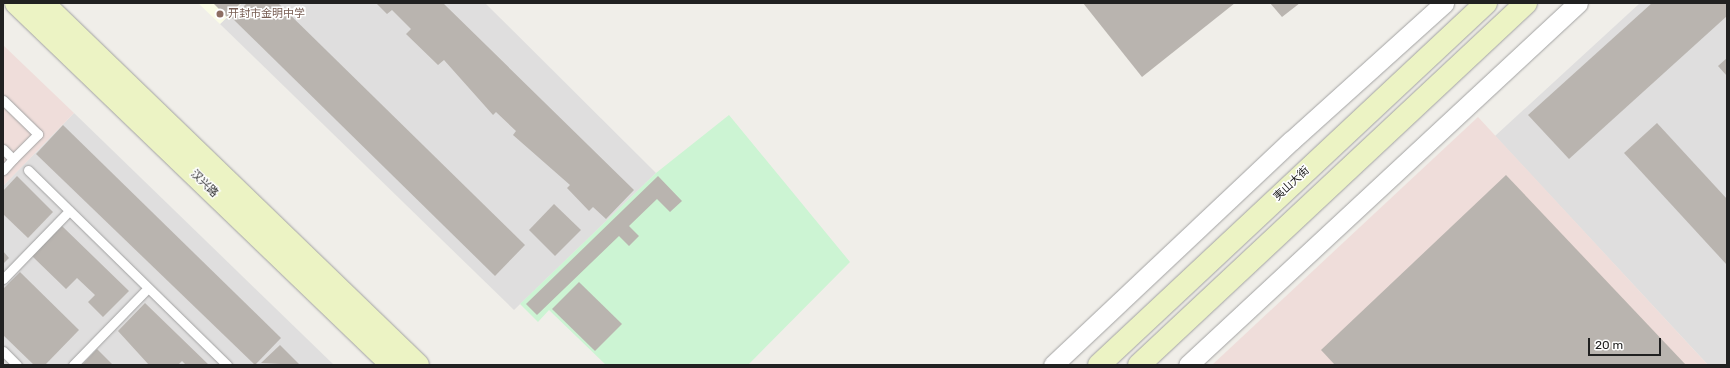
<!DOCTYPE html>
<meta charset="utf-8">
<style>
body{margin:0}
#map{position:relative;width:1730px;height:368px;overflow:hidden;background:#f0eee9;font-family:Rubik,"Noto Sans SC",sans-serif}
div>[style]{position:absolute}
.residential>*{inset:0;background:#dfdede}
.commercial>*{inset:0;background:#efddda}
.education>*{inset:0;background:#fafce6}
.park>*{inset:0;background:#ccf4d3}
.building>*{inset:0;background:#b9b4af}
.roads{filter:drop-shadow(0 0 1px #a2a2a2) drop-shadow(0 0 1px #a2a2a2)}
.lane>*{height:9px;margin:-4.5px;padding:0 4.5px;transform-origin:4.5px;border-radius:4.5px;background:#fff}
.street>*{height:19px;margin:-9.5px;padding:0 9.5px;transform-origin:9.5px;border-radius:9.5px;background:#fff}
.secondary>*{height:22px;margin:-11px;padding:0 11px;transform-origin:11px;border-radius:11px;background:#ecf3c4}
.dots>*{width:11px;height:11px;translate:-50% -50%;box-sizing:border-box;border:2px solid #fff;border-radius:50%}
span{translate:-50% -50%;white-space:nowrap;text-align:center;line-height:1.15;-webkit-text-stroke:3px #fff;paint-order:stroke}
.education-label{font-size:11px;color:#785e54}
.left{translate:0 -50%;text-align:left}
.street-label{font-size:11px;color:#212121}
.frame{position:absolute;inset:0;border:4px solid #212121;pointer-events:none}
.scale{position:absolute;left:1588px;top:338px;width:73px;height:18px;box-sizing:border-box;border:2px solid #212121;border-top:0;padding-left:5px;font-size:12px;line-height:14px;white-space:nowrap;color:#212121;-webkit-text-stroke:3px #fff;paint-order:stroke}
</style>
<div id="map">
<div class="residential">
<div style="clip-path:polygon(242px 3px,485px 3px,656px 173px,514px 310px,220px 24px)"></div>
<div style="clip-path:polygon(1640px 3px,1727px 3px,1727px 365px,1708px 365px,1495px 136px)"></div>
<div style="clip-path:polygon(74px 113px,334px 365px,3px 365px,3px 186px)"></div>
</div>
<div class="commercial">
<div style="clip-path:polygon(3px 45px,74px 113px,3px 186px)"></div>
<div style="clip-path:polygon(1478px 117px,1708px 365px,1212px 365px)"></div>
</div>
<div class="education">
<div style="clip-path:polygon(198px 3px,242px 3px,220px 24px)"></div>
</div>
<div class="park">
<div style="clip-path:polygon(729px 115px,850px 262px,748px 365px,606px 365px,549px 310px,538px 322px,520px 304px,656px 173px)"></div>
</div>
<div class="building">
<div style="clip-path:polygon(213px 3px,241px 3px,227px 17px)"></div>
<div style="clip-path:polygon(247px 3px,278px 3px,525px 245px,495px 276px,232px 18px)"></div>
<div style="clip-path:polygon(376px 3px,443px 3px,634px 190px,606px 219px,593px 207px,589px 211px,567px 188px,570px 185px,513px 135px,516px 131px,496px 112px,493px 115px,444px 60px,438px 65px,406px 34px,411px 29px,392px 10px,387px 14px)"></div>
<div style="clip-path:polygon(1083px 3px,1235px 3px,1142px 77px)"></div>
<div style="clip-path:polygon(1270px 3px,1300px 3px,1282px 17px)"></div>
<div style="clip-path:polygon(1652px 3px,1727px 3px,1727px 16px,1569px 159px,1528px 115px)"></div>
<div style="clip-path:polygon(1727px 58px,1727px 76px,1718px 66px)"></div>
<div style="clip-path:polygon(1657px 123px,1727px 199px,1727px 265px,1624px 153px)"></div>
<div style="clip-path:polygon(63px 125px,281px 338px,255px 365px,36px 154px)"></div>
<div style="clip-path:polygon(1506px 175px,1686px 365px,1335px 365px,1321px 350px)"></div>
<div style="clip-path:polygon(17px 176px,53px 212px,28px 238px,3px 214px,3px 191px)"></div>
<div style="clip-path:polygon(658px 176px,682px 201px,670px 212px,657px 199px,629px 226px,639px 236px,629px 246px,619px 236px,537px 315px,526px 304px)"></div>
<div style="clip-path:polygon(554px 204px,581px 230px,555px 256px,529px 230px)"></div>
<div style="clip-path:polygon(62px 226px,129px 291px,103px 317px,88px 302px,95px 295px,77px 278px,66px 289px,32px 256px)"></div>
<div style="clip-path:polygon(3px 251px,9px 258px,3px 264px)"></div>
<div style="clip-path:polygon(20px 272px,79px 330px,45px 365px,34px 365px,3px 335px,3px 289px)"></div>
<div style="clip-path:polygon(579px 282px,622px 324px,595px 351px,552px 309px)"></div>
<div style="clip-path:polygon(145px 303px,178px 335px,209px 365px,186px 365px,182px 361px,178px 365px,149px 365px,118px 331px)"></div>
<div style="clip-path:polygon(280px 345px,300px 365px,261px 363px)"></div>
<div style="clip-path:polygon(97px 349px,113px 365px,82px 365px)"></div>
</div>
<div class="roads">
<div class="lane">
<div style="left:3px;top:100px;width:49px;rotate:44.2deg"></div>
<div style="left:38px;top:134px;width:35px;rotate:135deg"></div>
<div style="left:3px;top:149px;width:14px;rotate:45deg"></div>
<div style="left:13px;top:159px;width:15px;rotate:132deg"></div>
<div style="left:28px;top:170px;width:279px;rotate:44.4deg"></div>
<div style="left:3px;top:279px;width:95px;rotate:-45.9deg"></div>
<div style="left:3px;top:351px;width:20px;rotate:45deg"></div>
<div style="left:73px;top:365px;width:107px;rotate:-45.8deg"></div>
</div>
<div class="street">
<div style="left:1053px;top:365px;width:327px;rotate:-43.3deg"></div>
<div style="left:1291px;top:141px;width:206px;rotate:-42deg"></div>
<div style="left:1188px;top:365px;width:532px;rotate:-42.87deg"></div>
</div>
<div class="secondary">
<div style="left:16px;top:3px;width:522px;rotate:43.91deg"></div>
<div style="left:43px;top:3px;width:521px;rotate:43.99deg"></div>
<div style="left:1099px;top:365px;width:530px;rotate:-43.09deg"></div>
<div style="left:1139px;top:365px;width:530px;rotate:-43.09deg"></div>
</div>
</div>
<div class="dots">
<div style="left:220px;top:14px;background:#8d6e63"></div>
</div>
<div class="education-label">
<span class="left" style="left:228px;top:14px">开封市金明中学</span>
</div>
<div class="street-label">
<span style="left:204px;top:184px;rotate:44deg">汉兴路</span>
<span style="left:1292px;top:184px;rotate:-43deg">夷山大街</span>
</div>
<div class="frame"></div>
<div class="scale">20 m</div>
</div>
